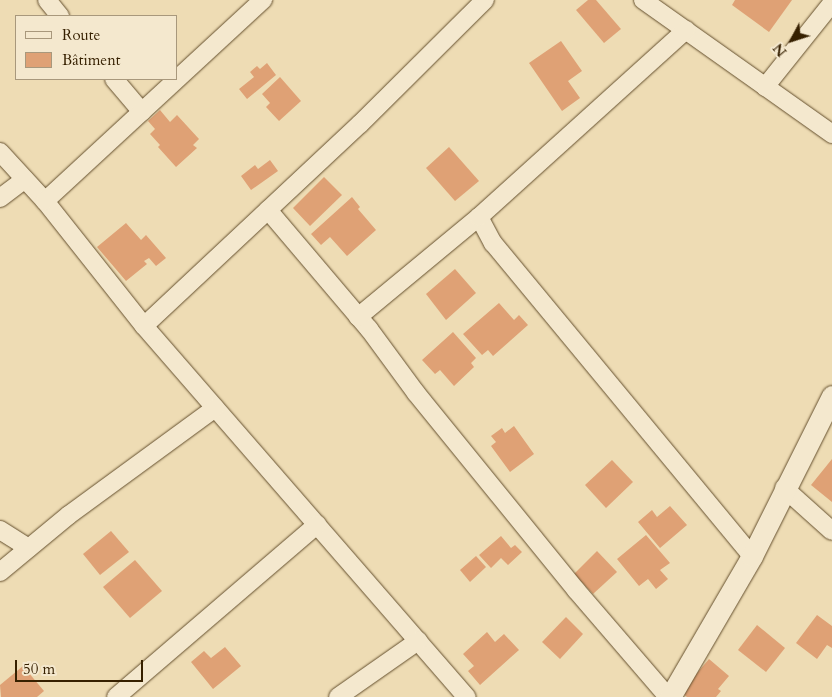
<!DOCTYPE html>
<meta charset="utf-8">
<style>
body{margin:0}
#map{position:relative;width:832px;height:697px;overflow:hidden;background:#eedcb4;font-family:Cardo,serif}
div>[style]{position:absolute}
.building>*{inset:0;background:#dfa175}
.roads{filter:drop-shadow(0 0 1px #644f2d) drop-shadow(0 0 1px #644f2d)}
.minor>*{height:18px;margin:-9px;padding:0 9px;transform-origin:9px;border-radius:9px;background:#f4e8ce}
.tertiary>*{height:21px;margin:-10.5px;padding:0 10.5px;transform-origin:10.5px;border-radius:10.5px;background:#f4e8ce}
span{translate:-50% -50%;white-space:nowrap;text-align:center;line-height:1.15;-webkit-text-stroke:4.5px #f4e8ce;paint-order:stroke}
.legend{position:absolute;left:15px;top:15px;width:162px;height:65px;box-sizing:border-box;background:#f4e8ce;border:1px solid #a8987c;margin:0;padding:6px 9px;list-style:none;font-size:15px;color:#362000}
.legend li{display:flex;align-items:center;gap:10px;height:25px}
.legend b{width:25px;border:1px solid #a8987c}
.north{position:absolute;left:767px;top:15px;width:50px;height:50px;-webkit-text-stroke:4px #f4e8ce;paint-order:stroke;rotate:230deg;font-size:14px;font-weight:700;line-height:20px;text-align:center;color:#362000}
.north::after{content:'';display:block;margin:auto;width:18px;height:22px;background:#362000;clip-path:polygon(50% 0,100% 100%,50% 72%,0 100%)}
.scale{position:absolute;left:15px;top:660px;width:128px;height:22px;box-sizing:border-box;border:2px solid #362000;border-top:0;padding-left:6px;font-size:15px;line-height:18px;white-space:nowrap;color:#362000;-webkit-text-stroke:4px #f4e8ce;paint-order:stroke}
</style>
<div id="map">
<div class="building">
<div style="clip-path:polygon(588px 0,596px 0,621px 29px,604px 43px,576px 10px)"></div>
<div style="clip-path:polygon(735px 0,792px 0,769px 32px,732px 5px)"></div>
<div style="clip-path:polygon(561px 41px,582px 71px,568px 81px,580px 98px,562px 111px,529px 63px)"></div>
<div style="clip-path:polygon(267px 63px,276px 75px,247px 99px,239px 89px,254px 77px,250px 72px,257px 66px,260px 69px)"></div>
<div style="clip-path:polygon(280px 77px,301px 101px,279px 121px,266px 107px,270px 103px,262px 94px)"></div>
<div style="clip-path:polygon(160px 110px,170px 122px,177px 115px,199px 139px,193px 145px,197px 148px,176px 167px,158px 147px,160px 145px,150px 134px,155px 129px,148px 121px)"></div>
<div style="clip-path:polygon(449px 147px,479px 181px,455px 201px,426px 168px)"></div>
<div style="clip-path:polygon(270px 160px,278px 171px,251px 190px,241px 176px,255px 165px,258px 169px)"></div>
<div style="clip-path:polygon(324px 177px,342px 195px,310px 226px,293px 208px)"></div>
<div style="clip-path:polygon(352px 197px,360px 207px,358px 209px,376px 230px,347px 256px,330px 237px,321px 245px,311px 234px)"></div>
<div style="clip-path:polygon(126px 223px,141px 240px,146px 235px,166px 258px,156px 266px,149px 258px,144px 261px,147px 264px,126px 281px,97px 247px)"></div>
<div style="clip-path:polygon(455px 269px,476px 293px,446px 320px,426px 294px)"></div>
<div style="clip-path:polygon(499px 303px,514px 320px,519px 315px,528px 325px,493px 356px,488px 350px,482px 355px,463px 334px)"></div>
<div style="clip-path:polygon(453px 332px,476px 358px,471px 363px,474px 367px,454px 386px,440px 370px,435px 374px,422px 360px)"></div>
<div style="clip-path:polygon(514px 426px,534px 454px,510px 472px,491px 446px,496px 442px,491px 436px,502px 428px,505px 433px)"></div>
<div style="clip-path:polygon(832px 459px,832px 502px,811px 485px)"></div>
<div style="clip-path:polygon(612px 460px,633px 482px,606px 508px,585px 485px)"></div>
<div style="clip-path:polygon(670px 506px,687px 525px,660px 548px,638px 522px,652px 510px,657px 517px)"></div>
<div style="clip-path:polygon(111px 531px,129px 552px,100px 575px,83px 554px)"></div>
<div style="clip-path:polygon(646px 535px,670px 563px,660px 570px,668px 579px,656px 589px,648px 579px,639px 586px,617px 559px)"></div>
<div style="clip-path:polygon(501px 536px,511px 548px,515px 545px,522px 552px,508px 565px,501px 558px,491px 568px,479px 555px)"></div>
<div style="clip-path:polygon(597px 551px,617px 572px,593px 594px,574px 574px)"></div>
<div style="clip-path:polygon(476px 556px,486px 567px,470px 582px,460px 570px)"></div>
<div style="clip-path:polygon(135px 560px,162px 591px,130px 618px,103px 587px)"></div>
<div style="clip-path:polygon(817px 615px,832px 626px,832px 648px,827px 645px,817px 659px,796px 643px)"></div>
<div style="clip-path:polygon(566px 617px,583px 634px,560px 659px,542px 642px)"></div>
<div style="clip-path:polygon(757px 625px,785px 648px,766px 672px,738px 650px)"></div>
<div style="clip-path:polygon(487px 632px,495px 642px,504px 634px,519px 650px,480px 685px,468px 671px,474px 666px,463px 654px)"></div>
<div style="clip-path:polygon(225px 647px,241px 666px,213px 689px,191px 662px,204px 651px,211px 658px)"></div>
<div style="clip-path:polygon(709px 659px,729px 676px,718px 689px,721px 691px,716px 697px,687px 697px,681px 692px)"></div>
<div style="clip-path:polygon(23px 666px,44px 691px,37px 697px,1px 697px,0 685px)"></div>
</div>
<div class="roads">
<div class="minor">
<div style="left:47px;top:0;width:21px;rotate:51deg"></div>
<div style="left:643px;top:0;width:232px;rotate:35.3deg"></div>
<div style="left:114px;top:79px;width:43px;rotate:49.7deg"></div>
<div style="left:765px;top:87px;width:107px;rotate:-51.4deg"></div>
<div style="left:0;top:152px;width:67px;rotate:47.4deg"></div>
<div style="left:45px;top:201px;width:159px;rotate:51.6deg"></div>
<div style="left:144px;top:326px;width:492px;rotate:49deg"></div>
<div style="left:0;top:198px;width:31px;rotate:-37deg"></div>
<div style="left:45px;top:201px;width:297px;rotate:-42.7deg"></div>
<div style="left:268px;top:210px;width:156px;rotate:49.7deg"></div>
<div style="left:369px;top:329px;width:79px;rotate:53.7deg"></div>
<div style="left:416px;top:393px;width:254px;rotate:50.9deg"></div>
<div style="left:576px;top:590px;width:141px;rotate:49.3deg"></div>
<div style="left:479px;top:217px;width:30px;rotate:62deg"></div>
<div style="left:493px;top:243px;width:406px;rotate:50.4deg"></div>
<div style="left:358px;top:317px;width:157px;rotate:-39.6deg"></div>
<div style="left:479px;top:217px;width:279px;rotate:-42.1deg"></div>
<div style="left:144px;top:326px;width:296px;rotate:-43.1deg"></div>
<div style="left:360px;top:124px;width:176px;rotate:-44.8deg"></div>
<div style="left:784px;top:488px;width:64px;rotate:41.9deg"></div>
<div style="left:0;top:530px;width:34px;rotate:32deg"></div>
<div style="left:0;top:572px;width:89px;rotate:-39.6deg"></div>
<div style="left:69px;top:515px;width:181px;rotate:-36.2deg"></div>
<div style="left:116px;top:697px;width:265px;rotate:-40.6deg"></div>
<div style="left:338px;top:697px;width:98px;rotate:-35deg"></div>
</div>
<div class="tertiary">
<div style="left:670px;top:697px;width:163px;rotate:-59.8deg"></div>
<div style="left:752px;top:556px;width:179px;rotate:-63.4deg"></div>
</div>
</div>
<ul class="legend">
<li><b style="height:6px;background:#f4e8ce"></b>Route</li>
<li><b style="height:14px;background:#dfa175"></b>Bâtiment</li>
</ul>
<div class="north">N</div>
<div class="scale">50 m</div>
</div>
